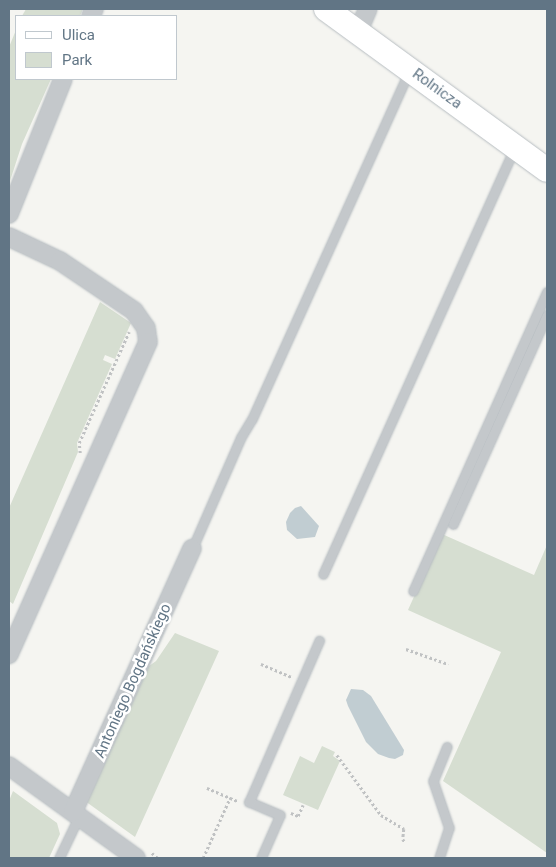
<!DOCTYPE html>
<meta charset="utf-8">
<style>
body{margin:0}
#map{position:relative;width:556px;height:867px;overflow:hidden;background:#f5f5f1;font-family:Roboto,sans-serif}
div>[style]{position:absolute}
.green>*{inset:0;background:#d6ded1}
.water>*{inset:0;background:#c1cdd2}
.path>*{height:2.5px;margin-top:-1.25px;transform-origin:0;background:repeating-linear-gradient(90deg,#c0c2c3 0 2.5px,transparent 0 5px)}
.roads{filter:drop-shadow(0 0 1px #b8bec2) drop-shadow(0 0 1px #b8bec2)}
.lane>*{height:9px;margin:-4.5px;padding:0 4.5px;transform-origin:4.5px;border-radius:4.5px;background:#c4c8cb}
.street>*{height:18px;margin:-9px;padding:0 9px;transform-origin:9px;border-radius:9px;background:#c4c8cb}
.secondary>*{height:24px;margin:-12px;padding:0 12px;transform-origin:12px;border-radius:12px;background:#fff}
span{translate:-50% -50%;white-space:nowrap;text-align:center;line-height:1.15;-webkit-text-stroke:5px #fff;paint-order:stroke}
.street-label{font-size:15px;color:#617585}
.frame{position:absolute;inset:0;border:10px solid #617585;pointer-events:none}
.legend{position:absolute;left:15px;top:15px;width:162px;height:65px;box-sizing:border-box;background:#fff;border:1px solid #c0c8ce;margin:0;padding:6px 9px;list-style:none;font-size:15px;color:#617585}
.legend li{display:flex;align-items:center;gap:10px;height:25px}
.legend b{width:25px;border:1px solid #c0c8ce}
</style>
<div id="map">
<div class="green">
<div style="clip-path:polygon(26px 9px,83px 9px,80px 16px,22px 16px)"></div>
<div style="clip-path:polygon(16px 30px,16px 79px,51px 79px,22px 144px,9px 184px,9px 47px)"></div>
<div style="clip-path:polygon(100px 302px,131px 323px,115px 359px,105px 355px,103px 360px,112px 364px,77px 443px,78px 452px,13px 604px,9px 601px,9px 508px)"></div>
<div style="clip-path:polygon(442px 534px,534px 575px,547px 545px,547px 853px,443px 781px,501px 652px,408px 610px)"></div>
<div style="clip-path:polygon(175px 633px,219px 651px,135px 837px,85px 801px,141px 672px,156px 661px)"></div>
<div style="clip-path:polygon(322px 746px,335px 752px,333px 756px,340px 761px,318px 810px,283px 795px,300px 756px,314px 763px)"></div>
<div style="clip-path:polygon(13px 791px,57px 823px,60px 834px,49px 858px,9px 858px,9px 801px)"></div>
</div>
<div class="water">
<div style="clip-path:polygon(301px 506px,319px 526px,315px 537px,297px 539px,287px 530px,286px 522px,290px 513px,295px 508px)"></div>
<div style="clip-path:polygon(351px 689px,363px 690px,371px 696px,404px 750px,403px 755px,395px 759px,389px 758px,378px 754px,366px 742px,348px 706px,346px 700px)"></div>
</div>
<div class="path">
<div style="left:80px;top:453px;width:10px;rotate:-96deg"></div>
<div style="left:79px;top:443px;width:122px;rotate:-65.8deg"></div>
<div style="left:406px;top:649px;width:45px;rotate:19.7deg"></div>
<div style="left:261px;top:664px;width:33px;rotate:23deg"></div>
<div style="left:337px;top:755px;width:74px;rotate:53.7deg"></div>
<div style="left:381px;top:815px;width:27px;rotate:31deg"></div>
<div style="left:404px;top:829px;width:10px;rotate:96deg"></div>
<div style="left:403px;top:839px;width:4px;rotate:63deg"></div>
<div style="left:207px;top:788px;width:34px;rotate:23deg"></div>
<div style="left:291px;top:813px;width:8px;rotate:23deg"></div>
<div style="left:298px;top:816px;width:12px;rotate:-66deg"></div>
<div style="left:152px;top:853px;width:8px;rotate:40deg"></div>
<div style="left:203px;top:858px;width:66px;rotate:-65.8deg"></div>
</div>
<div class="roads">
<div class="lane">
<div style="left:453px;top:524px;width:229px;rotate:-65.8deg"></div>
<div style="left:192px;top:549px;width:122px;rotate:-66.4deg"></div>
<div style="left:241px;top:437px;width:21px;rotate:-59deg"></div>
<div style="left:252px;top:419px;width:381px;rotate:-65.7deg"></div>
<div style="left:323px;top:574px;width:468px;rotate:-65.8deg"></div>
<div style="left:413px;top:591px;width:328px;rotate:-65.9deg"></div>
<div style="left:59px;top:858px;width:47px;rotate:-64.5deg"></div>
<div style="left:261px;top:858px;width:47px;rotate:-66.2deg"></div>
<div style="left:280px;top:815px;width:34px;rotate:-157deg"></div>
<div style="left:249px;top:802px;width:176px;rotate:-66.5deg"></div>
<div style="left:439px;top:858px;width:32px;rotate:-72deg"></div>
<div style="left:449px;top:828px;width:50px;rotate:-108.8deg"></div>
<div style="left:433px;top:781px;width:37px;rotate:-68deg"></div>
</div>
<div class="street">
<div style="left:91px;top:16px;width:8px;rotate:-67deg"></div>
<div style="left:358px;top:32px;width:25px;rotate:-67deg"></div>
<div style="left:9px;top:214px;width:145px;rotate:-68.2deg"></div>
<div style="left:9px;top:237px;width:56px;rotate:25.2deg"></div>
<div style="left:60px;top:261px;width:89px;rotate:34deg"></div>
<div style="left:134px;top:311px;width:21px;rotate:55deg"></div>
<div style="left:146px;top:328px;width:14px;rotate:82deg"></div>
<div style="left:148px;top:342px;width:342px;rotate:114deg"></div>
<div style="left:9px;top:766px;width:157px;rotate:35.9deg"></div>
<div style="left:73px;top:812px;width:289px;rotate:-65.7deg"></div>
</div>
<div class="secondary">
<div style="left:326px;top:9px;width:273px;rotate:36.1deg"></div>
</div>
</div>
<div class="street-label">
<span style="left:437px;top:89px;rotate:36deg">Rolnicza</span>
<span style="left:133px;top:681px;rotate:-66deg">Antoniego Bogdańskiego</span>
</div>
<div class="frame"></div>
<ul class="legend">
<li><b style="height:6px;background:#fff"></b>Ulica</li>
<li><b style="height:14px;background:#d6ded1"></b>Park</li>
</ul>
</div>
